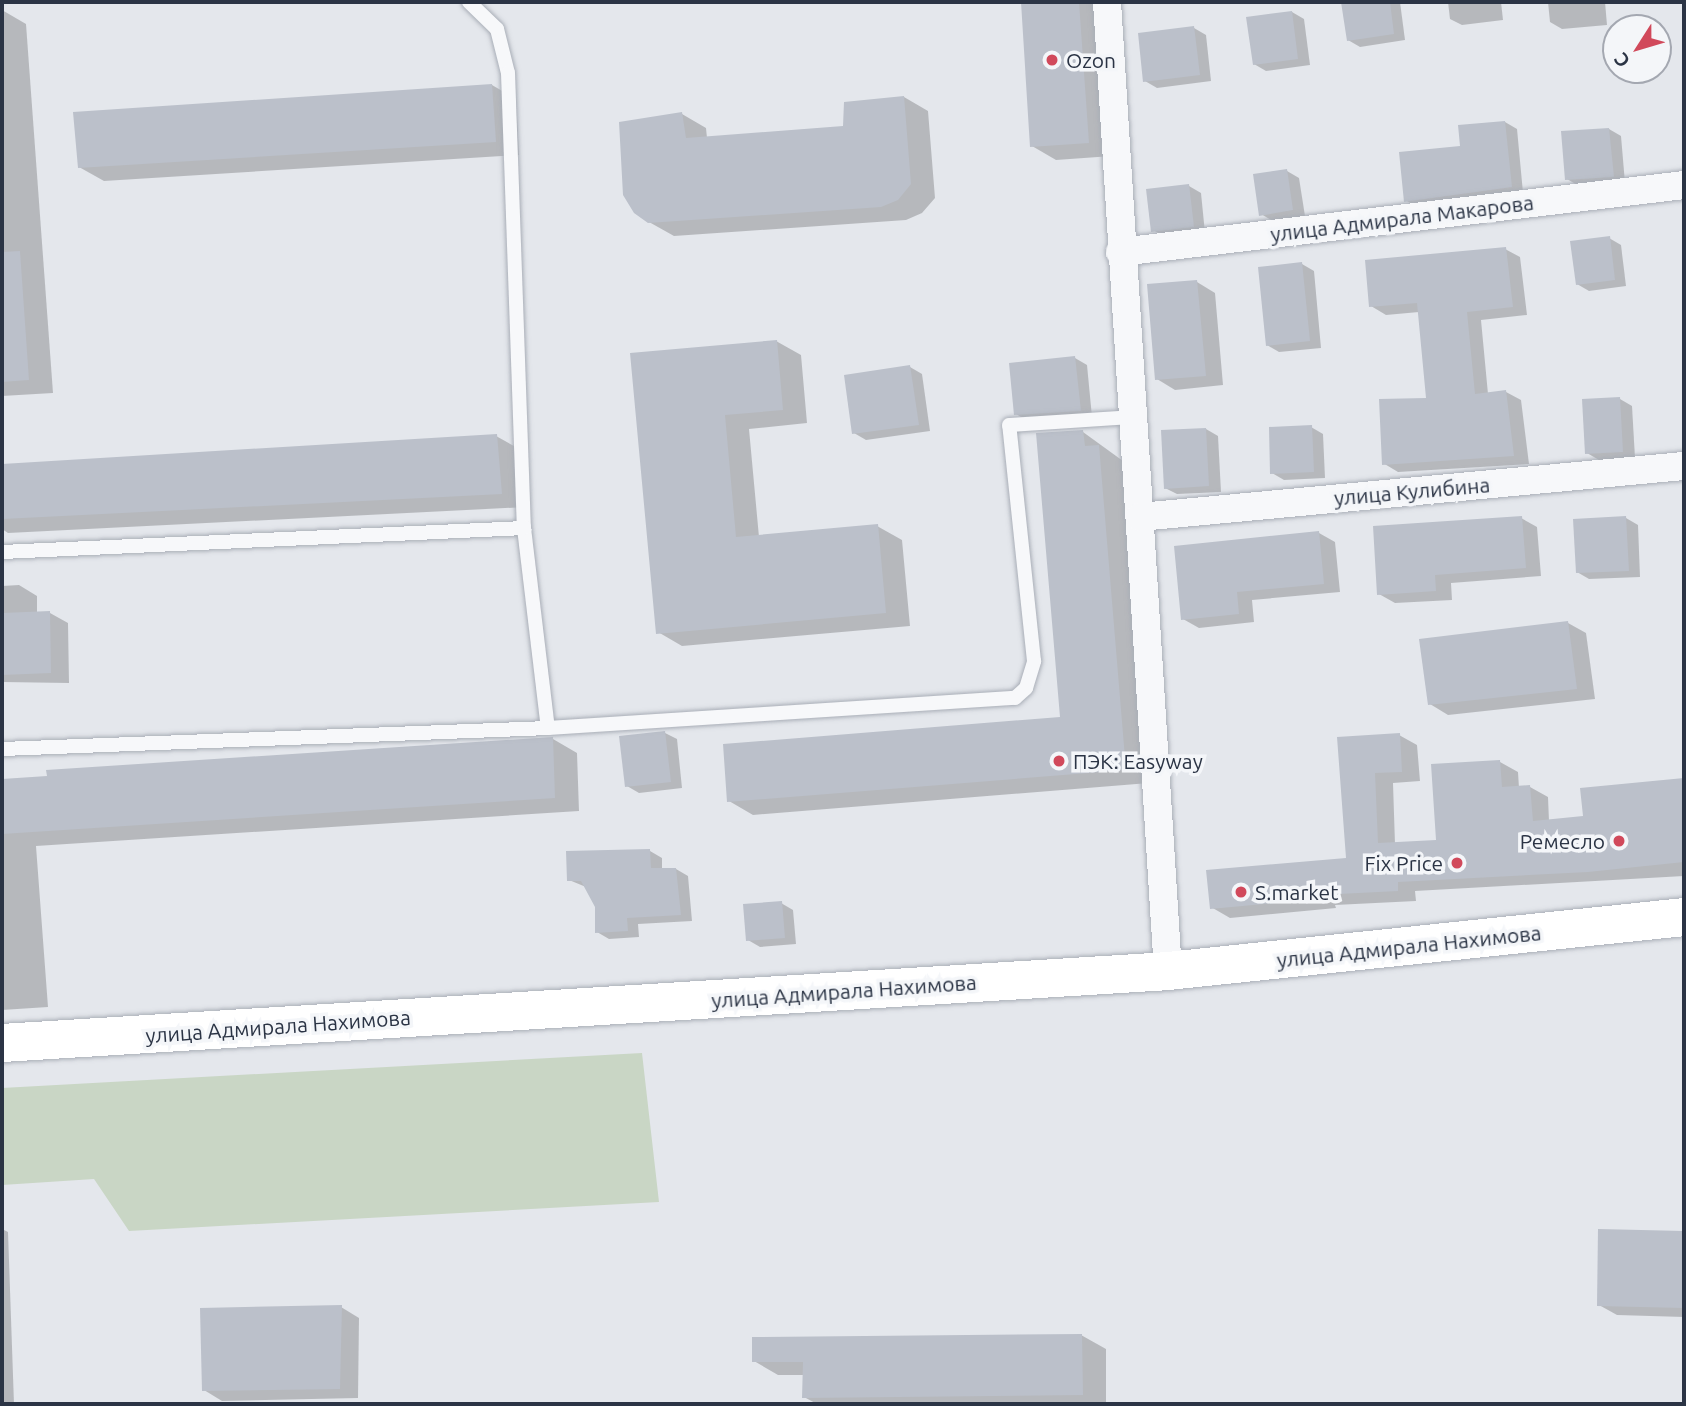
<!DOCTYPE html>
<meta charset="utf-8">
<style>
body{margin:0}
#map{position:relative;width:1686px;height:1406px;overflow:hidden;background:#e4e7ec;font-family:Ubuntu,sans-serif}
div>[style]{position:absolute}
.green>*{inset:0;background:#c9d6c5}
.shadow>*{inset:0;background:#0003}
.building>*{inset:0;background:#bbc0ca}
.roads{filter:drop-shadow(0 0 2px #a9aeb7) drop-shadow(0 0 2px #a9aeb7)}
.lane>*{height:14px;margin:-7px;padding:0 7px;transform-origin:7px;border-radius:7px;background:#f7f8fa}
.street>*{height:28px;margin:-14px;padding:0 14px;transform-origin:14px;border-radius:14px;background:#f7f8fa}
.secondary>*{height:38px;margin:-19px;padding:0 19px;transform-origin:19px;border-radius:19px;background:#fff}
.dots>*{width:19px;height:19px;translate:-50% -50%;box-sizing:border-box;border:4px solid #f4f6f9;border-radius:50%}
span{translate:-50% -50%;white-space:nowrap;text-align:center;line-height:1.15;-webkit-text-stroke:7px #f4f6f9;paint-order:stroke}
.poi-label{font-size:21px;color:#2b3445}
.left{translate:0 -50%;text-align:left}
.right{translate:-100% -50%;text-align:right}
.street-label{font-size:21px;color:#2b3445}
.frame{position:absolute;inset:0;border:4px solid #2b3445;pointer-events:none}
.north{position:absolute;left:1602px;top:14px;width:70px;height:70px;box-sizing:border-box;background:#f4f6f9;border:2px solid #a4a8b1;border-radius:50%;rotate:233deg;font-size:19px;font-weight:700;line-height:28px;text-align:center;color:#2b3445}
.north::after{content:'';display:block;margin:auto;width:24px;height:32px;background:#d1495b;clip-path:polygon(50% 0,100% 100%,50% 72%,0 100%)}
</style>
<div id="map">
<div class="green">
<div style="clip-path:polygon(642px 1053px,659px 1202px,129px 1231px,94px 1179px,2px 1185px,2px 1088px)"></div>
</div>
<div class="shadow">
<div style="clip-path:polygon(1022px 2px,1102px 2px,1112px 156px,1056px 160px,1032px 146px)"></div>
<div style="clip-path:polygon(1343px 2px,1400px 2px,1405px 40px,1360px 47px,1348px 40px)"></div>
<div style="clip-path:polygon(1448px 2px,1501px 2px,1503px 20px,1462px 25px,1450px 19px)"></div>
<div style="clip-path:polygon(1548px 2px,1605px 2px,1607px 25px,1562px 29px,1550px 22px)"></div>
<div style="clip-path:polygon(2px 10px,26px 24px,53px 393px,2px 396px)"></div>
<div style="clip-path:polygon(1292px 12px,1304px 19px,1310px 65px,1266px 71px,1254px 64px)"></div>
<div style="clip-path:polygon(1194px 28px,1206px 35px,1211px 81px,1157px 88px,1145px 81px)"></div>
<div style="clip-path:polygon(492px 85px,516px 99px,519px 155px,104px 181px,79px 167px)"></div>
<div style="clip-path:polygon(904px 97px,928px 111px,935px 198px,922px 213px,906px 220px,674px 236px,649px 222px,682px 114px,706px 128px,707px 138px,845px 128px)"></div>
<div style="clip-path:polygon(1505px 122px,1517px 129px,1523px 193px,1417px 207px,1405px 200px,1462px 148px)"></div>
<div style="clip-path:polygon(1609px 129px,1621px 136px,1625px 183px,1579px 186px,1567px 179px)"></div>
<div style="clip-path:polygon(1287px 171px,1299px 178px,1305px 216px,1273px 221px,1261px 214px)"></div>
<div style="clip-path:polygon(1189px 186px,1201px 193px,1205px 233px,1165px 237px,1153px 230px)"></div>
<div style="clip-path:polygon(1609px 238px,1621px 245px,1626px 286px,1589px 291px,1577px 284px)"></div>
<div style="clip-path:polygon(1505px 249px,1520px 257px,1527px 315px,1481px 320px,1488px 394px,1506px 392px,1521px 400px,1529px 464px,1398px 472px,1383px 463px,1428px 399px,1419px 312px,1386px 315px,1371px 306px)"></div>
<div style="clip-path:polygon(1302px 264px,1314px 271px,1321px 348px,1279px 352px,1267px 345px)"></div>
<div style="clip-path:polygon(1197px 282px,1215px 293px,1223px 385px,1175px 390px,1157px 379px)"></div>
<div style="clip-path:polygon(776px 341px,801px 355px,807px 423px,749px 429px,759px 537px,877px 526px,902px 540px,910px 626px,682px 646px,658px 632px,632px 355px)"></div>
<div style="clip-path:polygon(1075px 358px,1087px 365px,1092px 417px,1028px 421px,1016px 414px)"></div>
<div style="clip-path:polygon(910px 367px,922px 374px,930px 431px,866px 440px,854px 433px)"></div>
<div style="clip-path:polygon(1620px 399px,1632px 406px,1635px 458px,1599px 460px,1587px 453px)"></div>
<div style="clip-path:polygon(1311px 427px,1323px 434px,1325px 478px,1284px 480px,1272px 473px)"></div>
<div style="clip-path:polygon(1206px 429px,1218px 436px,1221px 492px,1177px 494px,1165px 488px)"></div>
<div style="clip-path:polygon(1083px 432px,1123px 461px,1149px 783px,753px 815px,729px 801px,1062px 719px)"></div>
<div style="clip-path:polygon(496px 436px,521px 450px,526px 507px,8px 533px,2px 529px,2px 465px)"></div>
<div style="clip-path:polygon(1521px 518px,1537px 527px,1541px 576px,1451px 583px,1452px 600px,1395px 603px,1379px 594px)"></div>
<div style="clip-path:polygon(1626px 518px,1638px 525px,1640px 577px,1589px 579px,1577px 572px)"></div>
<div style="clip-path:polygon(1319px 533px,1335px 542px,1340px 592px,1252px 600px,1254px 622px,1199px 628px,1183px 619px)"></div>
<div style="clip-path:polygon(19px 585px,37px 596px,37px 613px,50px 613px,68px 623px,69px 683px,2px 682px,2px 586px)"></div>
<div style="clip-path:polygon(1568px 623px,1586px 633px,1595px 699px,1448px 715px,1430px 704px)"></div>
<div style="clip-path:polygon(665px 733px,677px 739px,682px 788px,639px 793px,627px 786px)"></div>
<div style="clip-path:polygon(1399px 735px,1417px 745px,1420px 781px,1393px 783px,1395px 844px,1438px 842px,1500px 762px,1518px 772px,1519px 788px,1530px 787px,1548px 797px,1549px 821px,1585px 817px,1582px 790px,1684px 780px,1684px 876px,1415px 891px,1416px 901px,1335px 905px,1336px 908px,1230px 918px,1211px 907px,1348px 860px,1339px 739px)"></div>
<div style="clip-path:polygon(553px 739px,577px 753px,579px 811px,36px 846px,48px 1007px,2px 1010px,2px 781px)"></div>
<div style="clip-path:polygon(650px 851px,662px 858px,662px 870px,676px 869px,688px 876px,692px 921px,638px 924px,639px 937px,609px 939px,597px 932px,596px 906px,586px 887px,569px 880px)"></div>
<div style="clip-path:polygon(781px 903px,793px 910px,796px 944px,760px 947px,748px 940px)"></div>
<div style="clip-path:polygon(2px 1229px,8px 1232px,14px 1404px,2px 1404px)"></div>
<div style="clip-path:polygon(1600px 1231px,1684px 1232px,1684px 1317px,1617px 1315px,1599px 1305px)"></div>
<div style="clip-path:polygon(341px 1307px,359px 1318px,358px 1398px,222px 1401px,204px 1390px)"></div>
<div style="clip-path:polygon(1081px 1335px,1106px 1349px,1106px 1404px,817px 1404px,804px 1397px,805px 1375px,778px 1375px,754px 1361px)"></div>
</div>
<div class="building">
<div style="clip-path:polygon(1021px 2px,1079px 2px,1089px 143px,1030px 147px)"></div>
<div style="clip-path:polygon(1341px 2px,1390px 2px,1394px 34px,1347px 41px)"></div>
<div style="clip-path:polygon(1292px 11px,1298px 59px,1253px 65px,1246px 17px)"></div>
<div style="clip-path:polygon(1194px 26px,1200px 75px,1143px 82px,1138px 33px)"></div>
<div style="clip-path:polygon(492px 84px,496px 142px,78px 168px,73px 112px)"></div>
<div style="clip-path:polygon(904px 96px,911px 184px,898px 200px,881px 207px,648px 223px,634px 213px,623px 195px,619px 122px,682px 112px,686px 138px,843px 126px,844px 102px)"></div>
<div style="clip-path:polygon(1505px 121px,1512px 187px,1404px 202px,1399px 152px,1460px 146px,1458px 125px)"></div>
<div style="clip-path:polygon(1609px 128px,1614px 177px,1565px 180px,1561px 131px)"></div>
<div style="clip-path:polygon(1287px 169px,1293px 210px,1259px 216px,1253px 174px)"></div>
<div style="clip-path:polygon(1189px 184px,1194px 227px,1151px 232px,1146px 189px)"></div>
<div style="clip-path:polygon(1610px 236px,1615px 280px,1576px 285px,1570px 241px)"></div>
<div style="clip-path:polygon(1506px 247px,1513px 307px,1467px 312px,1475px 394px,1506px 390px,1514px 456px,1382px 465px,1379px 399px,1426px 398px,1417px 303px,1369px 307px,1365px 260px)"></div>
<div style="clip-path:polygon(20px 251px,29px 380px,2px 382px,2px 252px)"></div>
<div style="clip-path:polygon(1302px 262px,1310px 341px,1266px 346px,1258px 267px)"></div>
<div style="clip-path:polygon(1197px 280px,1206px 376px,1155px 380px,1147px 284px)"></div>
<div style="clip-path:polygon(777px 340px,783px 410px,725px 415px,736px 537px,878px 524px,886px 613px,656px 634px,630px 353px)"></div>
<div style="clip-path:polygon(1075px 356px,1081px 411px,1014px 415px,1009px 363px)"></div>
<div style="clip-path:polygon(910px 365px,919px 425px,852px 434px,844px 375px)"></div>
<div style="clip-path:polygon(1620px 397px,1623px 452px,1585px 454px,1582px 399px)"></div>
<div style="clip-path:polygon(1312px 425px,1314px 472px,1270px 474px,1269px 427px)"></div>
<div style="clip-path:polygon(1206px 428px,1209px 486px,1164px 489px,1161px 430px)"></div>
<div style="clip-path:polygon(1083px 430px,1085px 446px,1099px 445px,1126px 770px,727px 802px,723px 744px,1060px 717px,1036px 433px)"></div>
<div style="clip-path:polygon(497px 434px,502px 494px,2px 519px,2px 464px)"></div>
<div style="clip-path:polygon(1522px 516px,1526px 568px,1435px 575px,1436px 591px,1377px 595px,1373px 526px)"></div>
<div style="clip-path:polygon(1626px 516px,1629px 571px,1576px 573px,1573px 519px)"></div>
<div style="clip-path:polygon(1319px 531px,1324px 584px,1237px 592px,1239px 614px,1181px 620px,1174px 546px)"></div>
<div style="clip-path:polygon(50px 611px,51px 673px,2px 675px,2px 613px)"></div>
<div style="clip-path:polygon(1568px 621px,1577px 689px,1428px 705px,1419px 639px)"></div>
<div style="clip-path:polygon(665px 731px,671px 782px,625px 787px,619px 736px)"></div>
<div style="clip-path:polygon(1400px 733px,1402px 772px,1375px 773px,1378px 843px,1436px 840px,1431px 764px,1500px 760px,1502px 787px,1530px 785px,1533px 821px,1583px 816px,1580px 788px,1684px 778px,1684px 862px,1588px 872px,1398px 882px,1398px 891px,1318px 895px,1318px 899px,1210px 909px,1206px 870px,1346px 858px,1337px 737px)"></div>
<div style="clip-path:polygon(553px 737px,555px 798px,2px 834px,2px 779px,47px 776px,46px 770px)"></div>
<div style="clip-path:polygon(650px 849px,651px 868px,676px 868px,681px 915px,627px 918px,628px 931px,595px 933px,595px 907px,581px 881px,567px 881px,566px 851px)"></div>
<div style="clip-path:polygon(782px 901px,785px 938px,746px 941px,743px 904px)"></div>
<div style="clip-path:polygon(1598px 1229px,1684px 1231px,1684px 1308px,1597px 1306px)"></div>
<div style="clip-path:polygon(342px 1305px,340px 1389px,202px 1391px,200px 1308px)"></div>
<div style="clip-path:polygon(1082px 1334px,1083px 1395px,802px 1398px,803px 1362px,752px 1362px,752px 1337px)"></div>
</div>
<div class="roads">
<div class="lane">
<div style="left:469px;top:2px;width:39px;rotate:44deg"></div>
<div style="left:497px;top:29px;width:45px;rotate:76deg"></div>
<div style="left:508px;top:73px;width:455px;rotate:88deg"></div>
<div style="left:524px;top:528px;width:201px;rotate:83.2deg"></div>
<div style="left:2px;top:552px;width:523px;rotate:-2.63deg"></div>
<div style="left:2px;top:749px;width:546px;rotate:-2.2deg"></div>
<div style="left:548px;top:728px;width:468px;rotate:-3.7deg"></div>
<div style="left:1015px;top:698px;width:15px;rotate:-42deg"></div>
<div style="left:1026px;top:688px;width:28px;rotate:-73deg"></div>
<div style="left:1034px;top:661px;width:237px;rotate:-96deg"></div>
<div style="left:1009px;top:425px;width:123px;rotate:-3.7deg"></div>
</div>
<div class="street">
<div style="left:1107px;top:2px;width:971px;rotate:86.4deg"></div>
<div style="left:1120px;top:252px;width:568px;rotate:-6.77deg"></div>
<div style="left:1140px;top:517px;width:546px;rotate:-5.36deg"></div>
</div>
<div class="secondary">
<div style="left:2px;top:1043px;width:1168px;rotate:-3.53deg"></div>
<div style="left:1168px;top:971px;width:519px;rotate:-5.97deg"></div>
</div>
</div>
<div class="dots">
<div style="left:1052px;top:60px;background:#d1495b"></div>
<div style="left:1059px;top:761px;background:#d1495b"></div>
<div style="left:1619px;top:841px;background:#d1495b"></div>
<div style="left:1457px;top:863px;background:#d1495b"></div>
<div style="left:1241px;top:892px;background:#d1495b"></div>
</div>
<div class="poi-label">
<span class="left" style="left:1066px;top:60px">Ozon</span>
<span class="left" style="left:1073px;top:761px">ПЭК: Easyway</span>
<span class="right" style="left:1605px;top:841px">Ремесло</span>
<span class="right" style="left:1443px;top:863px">Fix Price</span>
<span class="left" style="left:1255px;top:892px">S.market</span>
</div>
<div class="street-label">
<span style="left:1402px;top:218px;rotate:-7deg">улица Адмирала Макарова</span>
<span style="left:1412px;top:491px;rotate:-5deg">улица Кулибина</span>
<span style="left:1409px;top:946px;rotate:-6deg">улица Адмирала Нахимова</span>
<span style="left:844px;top:991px;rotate:-4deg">улица Адмирала Нахимова</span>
<span style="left:278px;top:1026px;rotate:-4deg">улица Адмирала Нахимова</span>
</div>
<div class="frame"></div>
<div class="north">С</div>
</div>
